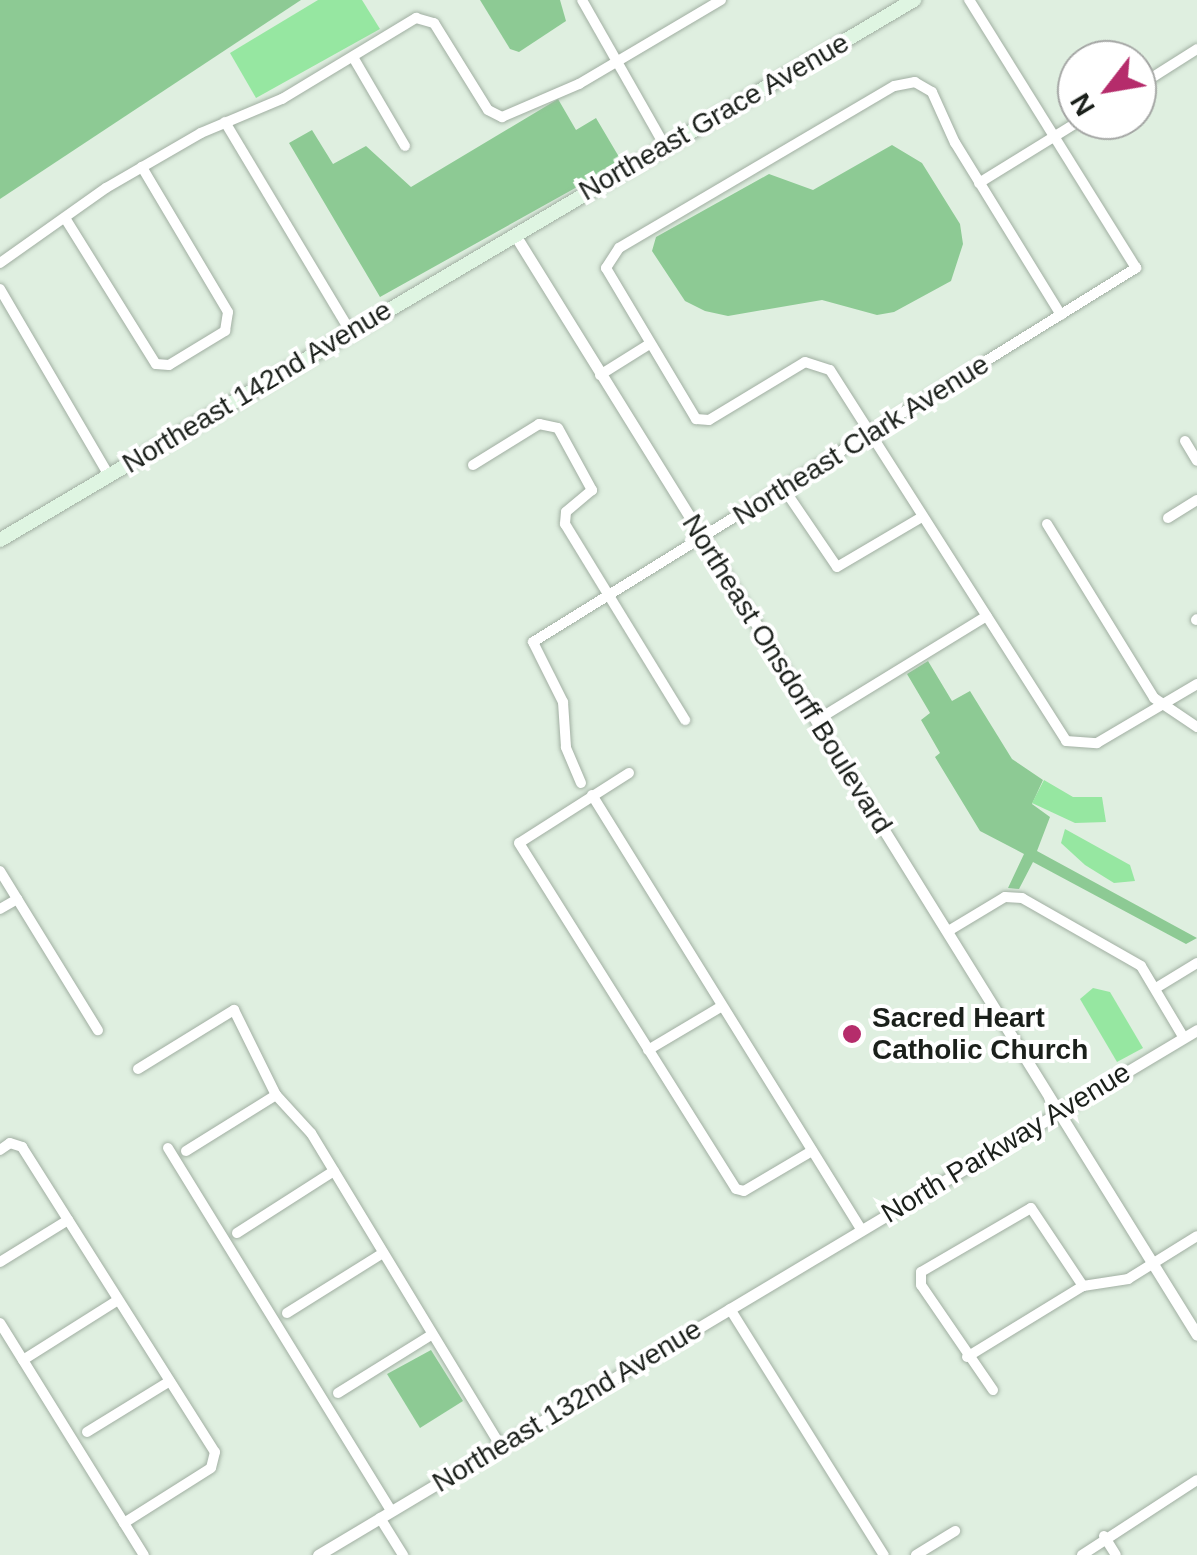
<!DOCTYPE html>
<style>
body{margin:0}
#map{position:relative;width:1197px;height:1555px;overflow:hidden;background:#dfefe0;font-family:Helvetica,sans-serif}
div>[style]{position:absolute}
.green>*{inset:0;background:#8dca94}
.water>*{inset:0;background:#96e7a1}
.roads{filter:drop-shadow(0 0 2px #a1afa2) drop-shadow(0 0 2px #a1afa2)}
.minor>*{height:10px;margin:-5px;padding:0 5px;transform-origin:5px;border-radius:5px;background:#fff}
.tertiary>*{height:11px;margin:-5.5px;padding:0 5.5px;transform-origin:5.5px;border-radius:5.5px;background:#fff}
.secondary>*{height:14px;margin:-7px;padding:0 7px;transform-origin:7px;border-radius:7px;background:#dff5e2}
.dots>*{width:28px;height:28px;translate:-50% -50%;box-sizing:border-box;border:5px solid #fff;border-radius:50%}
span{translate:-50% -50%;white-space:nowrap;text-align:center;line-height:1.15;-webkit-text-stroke:8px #fff;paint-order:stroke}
.street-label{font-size:28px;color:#1b201b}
.poi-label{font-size:28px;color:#1b201b;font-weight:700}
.left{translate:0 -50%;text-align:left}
.north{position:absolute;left:1057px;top:40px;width:100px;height:100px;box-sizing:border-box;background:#fff;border:2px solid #a4a6a4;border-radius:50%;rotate:239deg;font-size:28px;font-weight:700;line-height:40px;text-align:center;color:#1b201b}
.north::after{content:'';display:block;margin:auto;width:35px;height:45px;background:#b52c6b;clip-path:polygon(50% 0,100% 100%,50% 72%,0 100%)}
</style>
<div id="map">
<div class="green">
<div style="clip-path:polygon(0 0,301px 0,0 199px)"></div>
<div style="clip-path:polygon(480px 0,560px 0,566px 21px,519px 52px,510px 49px)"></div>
<div style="clip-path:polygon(558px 99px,576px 130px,596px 118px,622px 162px,380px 297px,289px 143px,312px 130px,333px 164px,366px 146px,411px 187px)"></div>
<div style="clip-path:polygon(892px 145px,922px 163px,960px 224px,963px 244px,951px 281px,894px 312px,877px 315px,822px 300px,728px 316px,705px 311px,685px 301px,652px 251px,656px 237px,769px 174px,813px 190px)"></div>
<div style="clip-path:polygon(928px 661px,952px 701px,970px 691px,1012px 759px,1043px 780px,1032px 804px,1050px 817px,1037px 851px,1197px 938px,1186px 944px,1033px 862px,1019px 889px,1008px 888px,1024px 854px,980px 831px,935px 757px,940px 753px,921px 720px,930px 713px,907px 674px)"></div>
<div style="clip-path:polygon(431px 1350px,463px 1401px,420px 1428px,387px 1374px)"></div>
</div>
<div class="water">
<div style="clip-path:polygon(318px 0,362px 0,380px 29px,256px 98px,230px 53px)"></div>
<div style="clip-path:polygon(1044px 780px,1073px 797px,1102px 797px,1106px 822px,1075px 823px,1032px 803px)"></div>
<div style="clip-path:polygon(1065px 829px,1130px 865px,1135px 881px,1114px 883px,1085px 865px,1061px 843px)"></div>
<div style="clip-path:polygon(1093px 988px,1110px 992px,1143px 1048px,1117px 1062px,1080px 999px)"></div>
</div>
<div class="roads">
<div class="minor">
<div style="left:582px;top:0;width:168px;rotate:60.4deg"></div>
<div style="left:353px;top:57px;width:103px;rotate:59.7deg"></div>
<div style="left:1137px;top:87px;width:71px;rotate:-32.3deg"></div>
<div style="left:225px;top:122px;width:244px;rotate:59.1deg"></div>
<div style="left:979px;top:183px;width:120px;rotate:-31.7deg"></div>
<div style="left:65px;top:218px;width:172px;rotate:58.1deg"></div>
<div style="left:156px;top:364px;width:13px;rotate:4deg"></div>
<div style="left:169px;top:365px;width:66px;rotate:-31.3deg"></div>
<div style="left:225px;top:331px;width:19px;rotate:-81deg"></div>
<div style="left:228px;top:312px;width:169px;rotate:-120.7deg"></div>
<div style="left:0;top:263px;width:130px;rotate:-35.3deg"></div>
<div style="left:106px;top:188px;width:110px;rotate:-30.1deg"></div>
<div style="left:201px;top:133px;width:88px;rotate:-22.8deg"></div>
<div style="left:282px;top:99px;width:157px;rotate:-31.2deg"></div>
<div style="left:416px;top:18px;width:19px;rotate:16deg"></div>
<div style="left:434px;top:23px;width:102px;rotate:58.2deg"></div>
<div style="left:488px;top:110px;width:16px;rotate:27deg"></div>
<div style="left:502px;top:117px;width:84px;rotate:-23.2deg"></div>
<div style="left:579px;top:84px;width:165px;rotate:-30.6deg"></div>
<div style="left:0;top:289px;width:214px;rotate:59.7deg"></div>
<div style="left:1061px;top:315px;width:202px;rotate:-121.6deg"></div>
<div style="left:955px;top:143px;width:56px;rotate:-114.3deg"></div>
<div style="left:932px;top:92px;width:20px;rotate:-150deg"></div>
<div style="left:915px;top:82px;width:21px;rotate:169deg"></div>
<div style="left:894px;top:86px;width:319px;rotate:149.5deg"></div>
<div style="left:619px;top:248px;width:24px;rotate:123deg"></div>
<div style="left:606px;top:268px;width:176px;rotate:59.2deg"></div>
<div style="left:696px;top:419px;width:13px;rotate:4deg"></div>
<div style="left:709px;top:420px;width:112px;rotate:-31.1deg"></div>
<div style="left:805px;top:362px;width:26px;rotate:18deg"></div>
<div style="left:830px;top:370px;width:440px;rotate:57.5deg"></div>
<div style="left:1066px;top:741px;width:31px;rotate:4deg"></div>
<div style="left:1097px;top:743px;width:116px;rotate:-30.5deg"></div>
<div style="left:600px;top:375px;width:57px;rotate:-32deg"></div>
<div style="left:1185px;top:441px;width:23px;rotate:59deg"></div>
<div style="left:473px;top:465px;width:78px;rotate:-31.8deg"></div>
<div style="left:539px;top:424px;width:19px;rotate:12deg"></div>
<div style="left:558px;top:428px;width:71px;rotate:61.3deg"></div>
<div style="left:592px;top:490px;width:34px;rotate:140deg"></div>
<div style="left:566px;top:512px;width:12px;rotate:95deg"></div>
<div style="left:565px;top:524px;width:230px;rotate:58.5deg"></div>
<div style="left:784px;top:489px;width:94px;rotate:55.8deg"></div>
<div style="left:837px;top:567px;width:99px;rotate:-30.5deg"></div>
<div style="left:1168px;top:518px;width:34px;rotate:-32deg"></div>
<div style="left:1047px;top:524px;width:204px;rotate:58.4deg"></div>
<div style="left:1154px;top:698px;width:52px;rotate:34deg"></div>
<div style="left:1196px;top:620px;width:1px;rotate:-45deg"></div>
<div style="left:817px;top:720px;width:199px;rotate:-31.5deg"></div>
<div style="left:629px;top:773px;width:130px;rotate:147.5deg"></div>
<div style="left:519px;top:843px;width:408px;rotate:57.9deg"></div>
<div style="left:736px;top:1189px;width:8px;rotate:14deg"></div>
<div style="left:744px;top:1191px;width:79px;rotate:-30.5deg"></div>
<div style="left:581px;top:783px;width:39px;rotate:-113deg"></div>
<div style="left:566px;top:747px;width:45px;rotate:-93.8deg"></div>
<div style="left:563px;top:702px;width:67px;rotate:-116.6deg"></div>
<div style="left:533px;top:642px;width:710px;rotate:-31.81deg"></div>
<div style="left:1136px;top:268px;width:316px;rotate:-121.9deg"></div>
<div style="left:592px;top:795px;width:511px;rotate:58.21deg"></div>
<div style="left:0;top:871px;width:187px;rotate:58.4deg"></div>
<div style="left:0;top:909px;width:20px;rotate:-30deg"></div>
<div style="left:950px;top:930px;width:64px;rotate:-31deg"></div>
<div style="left:1005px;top:897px;width:17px;rotate:3deg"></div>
<div style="left:1022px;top:898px;width:137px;rotate:29.7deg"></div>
<div style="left:1141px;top:966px;width:84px;rotate:59.2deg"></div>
<div style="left:1156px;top:988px;width:48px;rotate:-31.4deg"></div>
<div style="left:648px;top:1050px;width:86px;rotate:-30.7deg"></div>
<div style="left:138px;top:1069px;width:113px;rotate:-31.6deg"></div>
<div style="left:234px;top:1010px;width:95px;rotate:63.7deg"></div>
<div style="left:276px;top:1095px;width:52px;rotate:47.4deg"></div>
<div style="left:311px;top:1133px;width:365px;rotate:58.8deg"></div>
<div style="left:168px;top:1148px;width:426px;rotate:58.4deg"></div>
<div style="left:0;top:1150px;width:12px;rotate:-35deg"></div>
<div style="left:10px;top:1143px;width:13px;rotate:18deg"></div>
<div style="left:22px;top:1147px;width:361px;rotate:57.7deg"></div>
<div style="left:215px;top:1452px;width:16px;rotate:104deg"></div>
<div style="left:211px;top:1468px;width:103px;rotate:147.7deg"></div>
<div style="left:186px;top:1151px;width:106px;rotate:-31.9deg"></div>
<div style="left:237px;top:1233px;width:115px;rotate:-32.6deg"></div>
<div style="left:0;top:1262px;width:80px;rotate:-31.7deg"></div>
<div style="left:730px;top:1309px;width:290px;rotate:58deg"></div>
<div style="left:287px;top:1313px;width:113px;rotate:-32deg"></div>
<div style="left:0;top:1323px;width:273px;rotate:58.2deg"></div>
<div style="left:967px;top:1357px;width:136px;rotate:-31.5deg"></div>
<div style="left:1083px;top:1286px;width:46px;rotate:-8.8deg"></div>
<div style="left:1128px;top:1279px;width:81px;rotate:-31.9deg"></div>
<div style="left:23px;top:1360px;width:112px;rotate:-32.3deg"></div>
<div style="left:993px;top:1390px;width:127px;rotate:-124.4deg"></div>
<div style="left:921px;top:1285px;width:13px;rotate:-90deg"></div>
<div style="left:921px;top:1272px;width:127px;rotate:-30.2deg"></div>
<div style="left:1031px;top:1208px;width:94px;rotate:56.3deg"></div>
<div style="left:338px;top:1393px;width:110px;rotate:-31.9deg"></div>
<div style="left:87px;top:1432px;width:97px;rotate:-31.6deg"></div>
<div style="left:380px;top:1518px;width:44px;rotate:58.1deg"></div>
<div style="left:1104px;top:1536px;width:22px;rotate:58deg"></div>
<div style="left:916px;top:1555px;width:46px;rotate:-31.6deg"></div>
<div style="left:1082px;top:1555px;width:137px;rotate:-33.1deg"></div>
</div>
<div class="tertiary">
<div style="left:515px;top:235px;width:1294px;rotate:58.2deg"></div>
<div style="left:318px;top:1555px;width:1024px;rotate:-30.85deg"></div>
</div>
<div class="secondary">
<div style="left:0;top:540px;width:1062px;rotate:-30.58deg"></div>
</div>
</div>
<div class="dots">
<div style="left:852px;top:1034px;background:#b52c6b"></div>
</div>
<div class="street-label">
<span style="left:714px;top:117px;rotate:-30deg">Northeast Grace Avenue</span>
<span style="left:257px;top:387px;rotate:-31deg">Northeast 142nd Avenue</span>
<span style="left:861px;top:440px;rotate:-32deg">Northeast Clark Avenue</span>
<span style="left:787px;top:674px;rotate:58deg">Northeast Onsdorff Boulevard</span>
<span style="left:1006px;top:1143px;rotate:-31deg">North Parkway Avenue</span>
<span style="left:567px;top:1406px;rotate:-31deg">Northeast 132nd Avenue</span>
</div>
<div class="poi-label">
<span class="left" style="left:872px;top:1034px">Sacred Heart<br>Catholic Church</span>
</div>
<div class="north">N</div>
</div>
